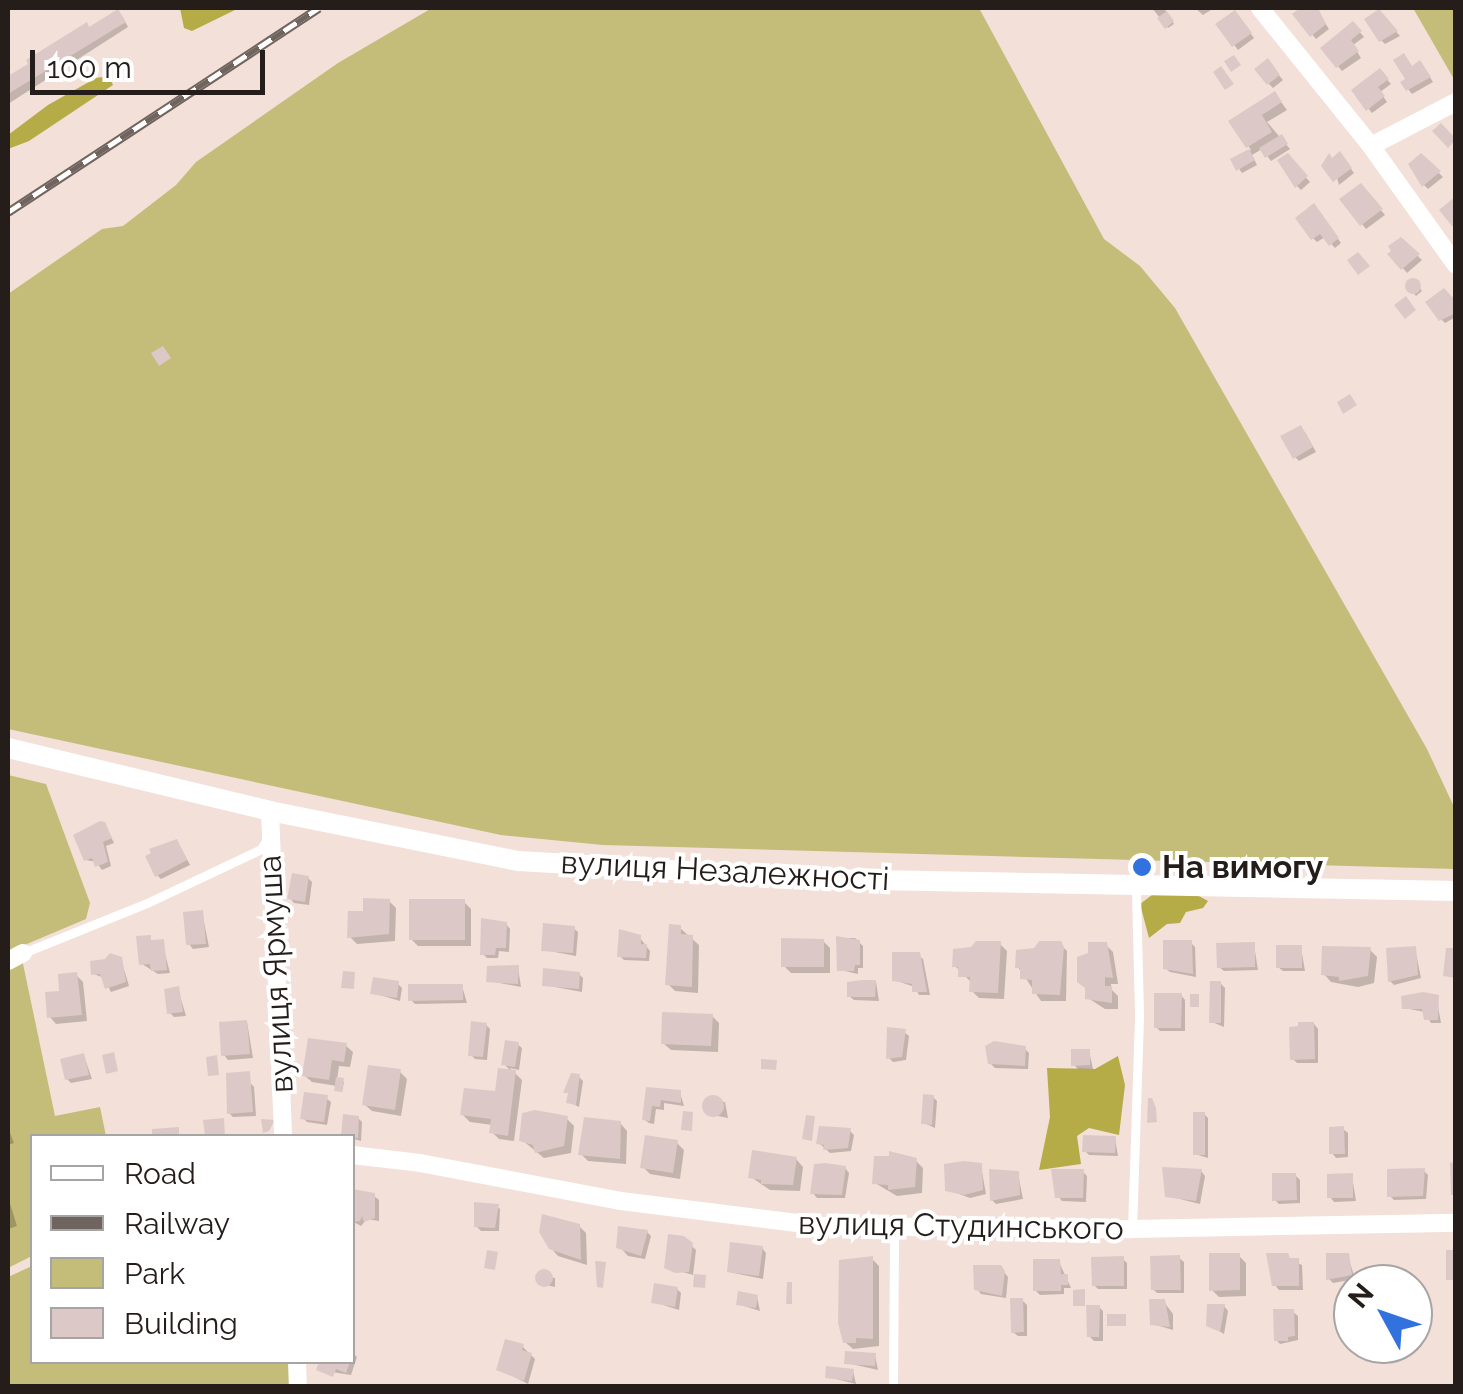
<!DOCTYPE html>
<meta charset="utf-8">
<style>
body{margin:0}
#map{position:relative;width:1463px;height:1394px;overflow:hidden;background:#f3e0d8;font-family:Raleway,sans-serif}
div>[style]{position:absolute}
.green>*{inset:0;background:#c3bd79}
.forest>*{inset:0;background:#b5ab47}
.shadow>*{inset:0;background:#0003}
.building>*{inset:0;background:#ddc8c8}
.round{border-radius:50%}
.service>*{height:9px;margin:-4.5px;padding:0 4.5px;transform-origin:4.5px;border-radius:4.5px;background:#fff}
.minor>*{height:18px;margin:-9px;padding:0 9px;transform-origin:9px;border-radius:9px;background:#fff}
.tertiary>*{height:20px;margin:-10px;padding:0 10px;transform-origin:10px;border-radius:10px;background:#fff}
.rail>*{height:9px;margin-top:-4.5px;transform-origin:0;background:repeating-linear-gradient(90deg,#fff 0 15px,#70645f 0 30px);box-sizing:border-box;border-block:2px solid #70645f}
.dots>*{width:28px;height:28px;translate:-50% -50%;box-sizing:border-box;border:5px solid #fff;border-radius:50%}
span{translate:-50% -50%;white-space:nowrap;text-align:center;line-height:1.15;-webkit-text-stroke:8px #fff;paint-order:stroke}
.poi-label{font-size:32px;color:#241d1a;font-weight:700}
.left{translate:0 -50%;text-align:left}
.street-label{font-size:32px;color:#241d1a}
.frame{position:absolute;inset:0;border:10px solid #241d1a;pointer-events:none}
.legend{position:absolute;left:30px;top:1134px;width:325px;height:230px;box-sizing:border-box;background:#fff;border:2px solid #a7a5a3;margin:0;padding:12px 18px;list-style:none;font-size:30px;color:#241d1a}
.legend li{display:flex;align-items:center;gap:20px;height:50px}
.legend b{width:50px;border:2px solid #a7a5a3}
.north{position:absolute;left:1333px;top:1264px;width:100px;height:100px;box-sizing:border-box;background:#fff;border:2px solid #a7a5a3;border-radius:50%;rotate:310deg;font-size:28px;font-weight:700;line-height:40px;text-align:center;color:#241d1a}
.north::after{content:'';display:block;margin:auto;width:35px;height:45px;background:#3272df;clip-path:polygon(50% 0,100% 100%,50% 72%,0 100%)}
.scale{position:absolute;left:30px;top:50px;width:235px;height:45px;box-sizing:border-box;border:5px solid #241d1a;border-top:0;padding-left:12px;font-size:30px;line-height:35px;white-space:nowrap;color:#241d1a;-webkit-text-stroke:8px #fff;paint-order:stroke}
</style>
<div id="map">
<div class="green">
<div style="clip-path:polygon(432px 8px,979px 8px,1104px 239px,1140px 266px,1175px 308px,1427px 749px,1455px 809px,1455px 869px,603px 845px,501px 835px,8px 729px,8px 294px,102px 229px,123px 226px,176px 185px,196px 162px,338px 63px)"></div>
<div style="clip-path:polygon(1413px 8px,1455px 8px,1455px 81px)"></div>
<div style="clip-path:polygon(8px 775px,46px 784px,90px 903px,86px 919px,8px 952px)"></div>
<div style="clip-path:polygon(22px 959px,55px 1116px,100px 1107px,106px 1136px,32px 1136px,32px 1256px,8px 1268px,8px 965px)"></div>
<div style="clip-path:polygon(32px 1266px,32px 1362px,291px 1362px,293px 1386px,8px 1386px,8px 1277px)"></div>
</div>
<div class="forest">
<div style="clip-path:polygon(180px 8px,239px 8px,192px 31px,184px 28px)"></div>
<div style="clip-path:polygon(109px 76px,113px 85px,29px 141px,8px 149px,8px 135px,48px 105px,96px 78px)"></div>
<div style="clip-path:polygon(1152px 895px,1197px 895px,1208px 901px,1203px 908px,1186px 912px,1180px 923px,1167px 924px,1149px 938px,1140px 904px)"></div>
<div style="clip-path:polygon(1118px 1056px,1125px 1085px,1119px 1135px,1089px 1128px,1077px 1136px,1081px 1164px,1039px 1170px,1050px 1117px,1047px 1068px,1095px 1069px)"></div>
</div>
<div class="shadow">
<div style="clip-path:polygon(1152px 8px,1164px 8px,1174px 24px,1168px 28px)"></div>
<div style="clip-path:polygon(1195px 8px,1214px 8px,1203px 15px)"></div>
<div style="clip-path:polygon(1304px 8px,1315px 8px,1329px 29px,1316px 39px,1295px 14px)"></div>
<div style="clip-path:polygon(1379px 13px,1400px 36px,1385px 44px,1381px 40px)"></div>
<div style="clip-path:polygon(122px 16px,128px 27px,8px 104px,8px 80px,71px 35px)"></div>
<div style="clip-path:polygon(1238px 17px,1254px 38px,1238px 50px,1219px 25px)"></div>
<div style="clip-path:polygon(1353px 24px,1364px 37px,1353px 45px,1361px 58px,1342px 71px,1324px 49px)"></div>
<div style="clip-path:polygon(1271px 66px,1283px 80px,1273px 88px,1269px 84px)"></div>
<div style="clip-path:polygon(1424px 68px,1433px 82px,1412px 94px,1408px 89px)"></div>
<div style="clip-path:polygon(1384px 76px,1391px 84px,1380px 92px,1387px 102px,1372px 113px,1354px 90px)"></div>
<div style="clip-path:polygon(1275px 94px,1287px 110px,1267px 122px,1290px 149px,1271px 161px,1262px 149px,1252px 155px,1257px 165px,1242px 173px,1233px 160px,1251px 150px,1232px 121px)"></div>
<div style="clip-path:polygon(1421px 156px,1443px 177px,1428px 189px,1424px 185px)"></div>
<div style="clip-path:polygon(1287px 157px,1310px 182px,1301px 190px,1297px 186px)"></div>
<div style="clip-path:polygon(1344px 159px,1354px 173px,1339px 185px,1332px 160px)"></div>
<div style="clip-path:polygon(1361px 186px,1385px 215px,1366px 229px,1343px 200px)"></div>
<div style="clip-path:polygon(1318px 211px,1341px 243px,1335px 248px,1325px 237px,1317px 242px,1313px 238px)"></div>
<div style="clip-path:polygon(1401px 240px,1422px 260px,1407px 273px,1391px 254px)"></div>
<div style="clip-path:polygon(1413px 279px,1422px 291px,1416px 296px,1407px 285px)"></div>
<div style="clip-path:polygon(1456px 305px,1456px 317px,1445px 323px,1441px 319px)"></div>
<div style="clip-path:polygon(1305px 432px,1316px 452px,1299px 461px,1295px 457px)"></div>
<div style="clip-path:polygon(105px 825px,114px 843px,106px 846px,111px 866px,102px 870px,96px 862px,86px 860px)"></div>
<div style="clip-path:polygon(180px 846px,190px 865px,161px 879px,157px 875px)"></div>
<div style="clip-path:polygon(308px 878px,312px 882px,309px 905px,294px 903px,290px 898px)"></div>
<div style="clip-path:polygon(389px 901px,396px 908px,395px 941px,357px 944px,350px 937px,366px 914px)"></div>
<div style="clip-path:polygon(464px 902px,471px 909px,471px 946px,418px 946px,411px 939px)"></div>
<div style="clip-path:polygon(202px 912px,209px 947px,193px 949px,189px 944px)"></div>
<div style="clip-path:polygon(506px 924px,510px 929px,509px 952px,499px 951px,498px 958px,487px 958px,483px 954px)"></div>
<div style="clip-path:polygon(573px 928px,578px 932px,576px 956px,544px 950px)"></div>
<div style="clip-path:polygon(680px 928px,699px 945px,698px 993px,675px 991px,668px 984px)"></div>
<div style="clip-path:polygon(640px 938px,650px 951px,649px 961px,624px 960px,620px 956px)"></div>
<div style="clip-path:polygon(839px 938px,855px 938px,863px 946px,863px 968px,858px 968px,858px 974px,840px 970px)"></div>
<div style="clip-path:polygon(823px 941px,830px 948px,830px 973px,791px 973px,784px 966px)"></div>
<div style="clip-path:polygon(162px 942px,170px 973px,158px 974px,142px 964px)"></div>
<div style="clip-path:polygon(1191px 943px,1195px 947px,1196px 977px,1170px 972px,1165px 968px)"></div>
<div style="clip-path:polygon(1000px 944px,1007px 951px,1004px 999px,979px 998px,972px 991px,972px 983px,955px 966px)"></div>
<div style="clip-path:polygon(1060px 944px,1067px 951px,1066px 1001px,1041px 1001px,1018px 967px)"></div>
<div style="clip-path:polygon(1106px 945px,1113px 952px,1118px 984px,1111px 984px,1111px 989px,1118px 996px,1118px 1009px,1105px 1009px,1088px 998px)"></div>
<div style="clip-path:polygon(1254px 945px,1258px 970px,1224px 971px,1219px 967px)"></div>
<div style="clip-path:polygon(1301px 948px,1305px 971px,1283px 971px,1278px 967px)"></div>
<div style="clip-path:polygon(1415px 948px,1421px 978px,1394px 985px,1390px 981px)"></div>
<div style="clip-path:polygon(1370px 950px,1377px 957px,1374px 983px,1358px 987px,1331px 982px,1324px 974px)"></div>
<div style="clip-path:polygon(918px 955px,923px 959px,930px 995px,919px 995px,915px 987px,894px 980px)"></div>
<div style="clip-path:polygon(121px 959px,129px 986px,111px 992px,104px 978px,94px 974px)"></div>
<div style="clip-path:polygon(518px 968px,521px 987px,489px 981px)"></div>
<div style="clip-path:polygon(579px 974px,583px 978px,582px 992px,544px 985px)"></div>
<div style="clip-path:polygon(76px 975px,83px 982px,87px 1021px,56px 1024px,49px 1016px)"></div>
<div style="clip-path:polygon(876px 982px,879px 1001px,854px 1000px,849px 996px)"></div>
<div style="clip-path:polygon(1220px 983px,1225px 988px,1224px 1027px,1212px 1022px)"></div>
<div style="clip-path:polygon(398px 984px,402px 988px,400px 1001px,373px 993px)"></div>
<div style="clip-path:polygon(462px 986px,467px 1003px,415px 1004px,411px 1000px)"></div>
<div style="clip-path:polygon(178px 989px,186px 1016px,174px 1017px,170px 1013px)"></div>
<div style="clip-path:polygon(1181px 995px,1185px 1000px,1185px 1031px,1160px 1031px,1156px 1027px)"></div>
<div style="clip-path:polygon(1436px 995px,1441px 1023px,1431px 1023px,1425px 1012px,1404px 1008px)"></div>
<div style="clip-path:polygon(712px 1016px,719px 1023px,718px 1052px,671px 1050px,663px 1043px)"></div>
<div style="clip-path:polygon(247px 1022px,253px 1058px,228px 1060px,224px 1055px)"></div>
<div style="clip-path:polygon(1314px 1024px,1318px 1029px,1318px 1063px,1297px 1063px,1293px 1059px)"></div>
<div style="clip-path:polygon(486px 1025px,490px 1029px,487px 1060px,475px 1059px,471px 1055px)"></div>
<div style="clip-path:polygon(904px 1032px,909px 1036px,906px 1060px,893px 1062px,889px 1058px)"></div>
<div style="clip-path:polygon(517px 1044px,522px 1048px,519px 1070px,510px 1068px,522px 1080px,514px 1141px,499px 1139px,492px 1132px,493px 1125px,470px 1122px,463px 1115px,497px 1094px,512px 1072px,504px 1064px)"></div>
<div style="clip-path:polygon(345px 1045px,353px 1052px,350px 1067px,339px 1066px,337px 1080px,344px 1082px,342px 1092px,337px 1086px,312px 1082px,304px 1075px)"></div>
<div style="clip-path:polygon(1024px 1048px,1029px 1053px,1028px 1069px,995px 1068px,990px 1063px)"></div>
<div style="clip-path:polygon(1089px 1051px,1093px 1069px,1078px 1069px,1074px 1065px)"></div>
<div style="clip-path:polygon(84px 1056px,92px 1079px,71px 1083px,67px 1079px)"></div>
<div style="clip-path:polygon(400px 1072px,407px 1079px,401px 1116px,372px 1111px,364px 1104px)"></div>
<div style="clip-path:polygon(242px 1074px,254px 1087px,256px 1116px,233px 1117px,229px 1113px)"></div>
<div style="clip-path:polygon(579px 1077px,583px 1081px,579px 1107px,569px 1102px)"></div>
<div style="clip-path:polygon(648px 1090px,680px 1093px,684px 1106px,664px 1103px,664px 1110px,656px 1109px,654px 1124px,649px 1123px,644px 1119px)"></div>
<div style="clip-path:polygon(933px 1097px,937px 1101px,935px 1128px,924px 1123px)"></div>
<div style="clip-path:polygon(326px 1098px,331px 1102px,327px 1125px,307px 1122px,303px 1118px)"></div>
<div style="clip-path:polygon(704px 1100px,725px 1102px,728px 1118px,708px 1114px)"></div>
<div style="clip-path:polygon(1204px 1114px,1208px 1118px,1208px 1158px,1195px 1154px)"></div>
<div style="clip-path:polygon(358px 1118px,362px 1122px,361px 1141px,344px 1136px)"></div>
<div style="clip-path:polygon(566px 1118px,574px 1126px,571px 1153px,544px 1158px,522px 1140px)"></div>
<div style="clip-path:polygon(620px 1123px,627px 1131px,626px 1164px,588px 1161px,581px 1154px)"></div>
<div style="clip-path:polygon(8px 1128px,14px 1143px,8px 1145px)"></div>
<div style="clip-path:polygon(1343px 1129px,1348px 1133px,1348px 1157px,1336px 1158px,1332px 1153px)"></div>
<div style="clip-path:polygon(850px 1131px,854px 1135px,851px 1151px,830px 1153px,819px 1143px)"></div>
<div style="clip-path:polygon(1115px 1138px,1118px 1156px,1089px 1155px,1085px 1151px)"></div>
<div style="clip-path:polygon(677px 1143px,684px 1150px,680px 1179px,650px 1174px,643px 1167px)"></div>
<div style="clip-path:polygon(796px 1159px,803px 1167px,800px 1191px,770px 1190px,751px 1177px)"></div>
<div style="clip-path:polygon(915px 1160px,923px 1168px,922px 1193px,897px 1196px,875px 1183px)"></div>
<div style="clip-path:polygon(981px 1166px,986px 1194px,970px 1198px,948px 1190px)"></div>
<div style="clip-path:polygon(845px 1168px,849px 1173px,845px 1198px,817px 1198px,813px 1193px)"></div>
<div style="clip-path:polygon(1201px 1171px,1205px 1176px,1200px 1204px,1168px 1196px)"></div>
<div style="clip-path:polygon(1424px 1171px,1428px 1175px,1426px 1199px,1394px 1200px,1390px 1196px)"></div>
<div style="clip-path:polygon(1083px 1172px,1087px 1176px,1086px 1202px,1062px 1201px,1058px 1196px)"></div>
<div style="clip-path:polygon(1018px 1174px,1023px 1199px,996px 1204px,992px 1200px)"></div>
<div style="clip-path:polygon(1295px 1175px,1300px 1180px,1300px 1203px,1279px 1204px,1275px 1200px)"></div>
<div style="clip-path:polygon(1352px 1176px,1356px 1201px,1334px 1202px,1330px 1197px)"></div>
<div style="clip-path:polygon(374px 1196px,379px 1200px,379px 1221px,367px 1219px,361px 1226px,352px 1221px)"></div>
<div style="clip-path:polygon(8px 1197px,17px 1226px,8px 1229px)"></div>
<div style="clip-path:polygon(495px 1205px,500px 1209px,499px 1231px,481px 1231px,476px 1226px)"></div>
<div style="clip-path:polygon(579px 1226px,586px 1233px,587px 1265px,558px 1256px,551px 1248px)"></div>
<div style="clip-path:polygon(647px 1232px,651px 1236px,645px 1259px,628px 1256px,617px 1244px)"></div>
<div style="clip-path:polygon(683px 1238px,696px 1250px,693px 1275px,666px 1267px)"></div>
<div style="clip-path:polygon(762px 1248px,766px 1253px,763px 1279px,729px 1272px)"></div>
<div style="clip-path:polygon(1239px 1256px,1246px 1263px,1246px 1296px,1219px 1297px,1212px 1290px)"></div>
<div style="clip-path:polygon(1348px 1256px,1355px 1279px,1333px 1283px,1329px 1279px)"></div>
<div style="clip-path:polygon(1179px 1258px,1184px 1262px,1184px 1293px,1157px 1293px,1153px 1289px)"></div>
<div style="clip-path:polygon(872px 1259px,879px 1266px,879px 1346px,853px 1349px,845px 1342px)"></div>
<div style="clip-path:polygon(1123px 1259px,1127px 1263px,1127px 1289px,1098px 1289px,1094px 1285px)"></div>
<div style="clip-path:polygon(1293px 1261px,1302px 1265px,1303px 1290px,1279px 1290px,1275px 1285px)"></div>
<div style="clip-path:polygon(1059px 1262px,1071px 1288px,1064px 1288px,1064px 1294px,1040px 1295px,1035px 1290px)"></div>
<div style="clip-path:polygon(1000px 1267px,1008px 1277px,1006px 1298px,981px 1294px,977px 1289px)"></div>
<div style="clip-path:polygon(537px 1274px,555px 1278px,555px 1287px,537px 1283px)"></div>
<div style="clip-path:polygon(677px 1289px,681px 1293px,679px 1310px,654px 1302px)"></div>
<div style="clip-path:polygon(757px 1297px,760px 1311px,738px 1304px)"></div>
<div style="clip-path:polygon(1022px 1300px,1027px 1305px,1027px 1336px,1018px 1336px,1013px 1332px)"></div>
<div style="clip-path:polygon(1164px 1302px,1173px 1314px,1173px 1330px,1153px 1324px)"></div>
<div style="clip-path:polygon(1224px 1306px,1228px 1311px,1224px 1334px,1209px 1325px)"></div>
<div style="clip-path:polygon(1099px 1307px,1103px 1311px,1103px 1341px,1094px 1341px,1089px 1336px)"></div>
<div style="clip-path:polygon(1293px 1312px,1298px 1316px,1298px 1340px,1280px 1344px,1276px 1340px)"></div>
<div style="clip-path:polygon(522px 1346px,535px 1359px,528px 1384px,499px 1369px)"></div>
<div style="clip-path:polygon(352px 1352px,357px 1357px,351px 1375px,319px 1370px,322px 1362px,352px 1362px)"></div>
<div style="clip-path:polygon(875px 1355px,878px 1370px,847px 1363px)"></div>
<div style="clip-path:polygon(853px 1371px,856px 1384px,828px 1377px)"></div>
</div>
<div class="building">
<div style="clip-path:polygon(1300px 8px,1318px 8px,1326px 24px,1310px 37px,1292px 14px)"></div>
<div style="clip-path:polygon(118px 9px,126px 22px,8px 94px,8px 76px,28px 64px,26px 60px,87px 22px,89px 27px)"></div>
<div style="clip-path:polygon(1379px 9px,1398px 31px,1379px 42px,1364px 19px)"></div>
<div style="clip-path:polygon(1235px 10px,1252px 33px,1232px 47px,1215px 24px)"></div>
<div style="clip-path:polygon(1167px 11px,1174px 21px,1165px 29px,1157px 18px)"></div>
<div style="clip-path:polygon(1353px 21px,1362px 31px,1351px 40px,1359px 51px,1336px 68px,1320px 48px)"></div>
<div style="clip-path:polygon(1404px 53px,1412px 66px,1420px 60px,1431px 77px,1406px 91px,1400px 82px,1405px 79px,1393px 60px)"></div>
<div style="clip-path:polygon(1234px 55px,1241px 65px,1231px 72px,1224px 61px)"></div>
<div style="clip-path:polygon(1268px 58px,1280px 75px,1267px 85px,1254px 69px)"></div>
<div style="clip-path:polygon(1221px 66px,1234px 84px,1225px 90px,1213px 72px)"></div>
<div style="clip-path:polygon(1380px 68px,1389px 79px,1378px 87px,1385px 96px,1366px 111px,1351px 90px)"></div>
<div style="clip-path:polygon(1275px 91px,1282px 102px,1262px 115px,1272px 132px,1246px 148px,1228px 121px)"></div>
<div style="clip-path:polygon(1441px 123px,1456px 139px,1448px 148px,1432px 131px)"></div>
<div style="clip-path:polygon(1282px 134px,1288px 144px,1265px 158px,1259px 148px)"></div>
<div style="clip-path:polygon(1249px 149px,1255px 160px,1236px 171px,1230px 159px)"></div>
<div style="clip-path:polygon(1340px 151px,1352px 168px,1333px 182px,1321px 166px,1329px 153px,1332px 158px)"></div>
<div style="clip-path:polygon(1288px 153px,1308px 176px,1295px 188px,1277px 160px)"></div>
<div style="clip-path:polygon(1421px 153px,1441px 171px,1422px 187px,1408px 164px)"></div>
<div style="clip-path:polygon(1361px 183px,1383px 209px,1360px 226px,1339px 199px)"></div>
<div style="clip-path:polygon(1456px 196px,1456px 231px,1439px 210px)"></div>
<div style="clip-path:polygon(1314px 203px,1339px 238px,1329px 246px,1320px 234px,1311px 240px,1295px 218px)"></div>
<div style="clip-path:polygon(1401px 237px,1420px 254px,1401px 270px,1387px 254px,1391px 251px,1388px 246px)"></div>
<div style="clip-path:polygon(1358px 252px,1370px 266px,1358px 275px,1347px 260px)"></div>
<div class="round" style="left:1405px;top:278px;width:16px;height:16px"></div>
<div style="clip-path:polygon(1444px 288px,1456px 301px,1456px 313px,1439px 321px,1425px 302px)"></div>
<div style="clip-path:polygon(1406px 296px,1416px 310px,1405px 319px,1394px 305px)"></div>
<div style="clip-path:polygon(163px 346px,171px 358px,159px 366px,151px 353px)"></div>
<div style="clip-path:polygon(1350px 394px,1357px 405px,1343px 414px,1337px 402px)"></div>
<div style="clip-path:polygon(1301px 425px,1313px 447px,1293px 459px,1280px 436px)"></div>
<div style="clip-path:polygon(100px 821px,105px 822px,112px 838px,103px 842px,108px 862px,95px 867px,92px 858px,84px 861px,73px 835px)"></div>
<div style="clip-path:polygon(177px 839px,187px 860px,155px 877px,145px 856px,151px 853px,149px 849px)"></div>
<div style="clip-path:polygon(292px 873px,309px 876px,305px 902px,287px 899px)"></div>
<div style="clip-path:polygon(363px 898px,390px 899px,389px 934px,347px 938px,348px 911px,363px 911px)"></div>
<div style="clip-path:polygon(409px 899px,465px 899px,465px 940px,409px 940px)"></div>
<div style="clip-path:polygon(203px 910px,206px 944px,186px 945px,183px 912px)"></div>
<div style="clip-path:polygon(481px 918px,507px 922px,506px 948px,496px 948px,495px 955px,480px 955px)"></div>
<div style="clip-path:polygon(543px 923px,575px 926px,573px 953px,541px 951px)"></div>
<div style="clip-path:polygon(669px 924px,681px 925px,681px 934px,693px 935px,692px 987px,665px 985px)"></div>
<div style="clip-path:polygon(619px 929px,641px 935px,641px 944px,647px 944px,646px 958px,617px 957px)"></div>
<div style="clip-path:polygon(151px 935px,151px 940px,164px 939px,167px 970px,151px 971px,150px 964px,139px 965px,136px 936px)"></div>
<div style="clip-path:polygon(836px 936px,860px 940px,860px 965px,855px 965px,854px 971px,837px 971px)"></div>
<div style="clip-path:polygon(781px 938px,824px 939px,824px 967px,781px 967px)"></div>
<div style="clip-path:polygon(1163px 940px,1192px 940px,1193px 974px,1163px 969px)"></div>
<div style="clip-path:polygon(976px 941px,1001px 941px,998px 993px,969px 992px,970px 977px,958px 977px,958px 967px,952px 967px,953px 949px,971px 947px)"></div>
<div style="clip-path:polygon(1039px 941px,1061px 941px,1064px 947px,1060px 995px,1032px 994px,1032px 980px,1020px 979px,1020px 968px,1015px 968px,1016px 950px,1034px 948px)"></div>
<div style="clip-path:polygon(1088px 942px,1107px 942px,1113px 978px,1105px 977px,1105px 986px,1112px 986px,1112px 1003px,1085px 999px,1085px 988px,1077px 982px,1077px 957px,1088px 953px)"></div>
<div style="clip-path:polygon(1255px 942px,1255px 967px,1217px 968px,1216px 943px)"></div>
<div style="clip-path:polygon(1276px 945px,1302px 945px,1302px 968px,1276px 968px)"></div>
<div style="clip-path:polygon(1322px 946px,1371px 947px,1368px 976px,1339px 981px,1339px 977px,1321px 975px)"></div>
<div style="clip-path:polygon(1416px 946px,1418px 975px,1388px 982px,1386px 948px)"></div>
<div style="clip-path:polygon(1446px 948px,1456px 948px,1456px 978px,1443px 976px)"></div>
<div style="clip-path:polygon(892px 952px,920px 952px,927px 992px,912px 992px,912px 984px,892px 981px)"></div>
<div style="clip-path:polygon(110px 953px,122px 957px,126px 982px,105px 989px,100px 974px,91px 975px,90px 961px,105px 959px)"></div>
<div style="clip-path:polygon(519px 965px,518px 984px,486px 982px,487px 966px)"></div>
<div style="clip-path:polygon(543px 968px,580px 972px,579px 989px,542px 986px)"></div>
<div style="clip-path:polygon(343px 971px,355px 972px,354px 989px,341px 988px)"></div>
<div style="clip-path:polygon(77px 972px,82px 1015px,47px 1018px,45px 992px,59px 991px,58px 974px)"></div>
<div style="clip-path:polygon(373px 977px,399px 981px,397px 998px,370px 994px)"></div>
<div style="clip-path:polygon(862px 980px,876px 980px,875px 997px,847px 997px,847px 982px)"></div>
<div style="clip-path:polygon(1210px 981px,1221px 981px,1221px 1023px,1209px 1023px)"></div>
<div style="clip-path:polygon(408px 984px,463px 984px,463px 1000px,408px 1001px)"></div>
<div style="clip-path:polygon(179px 986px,183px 1012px,167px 1014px,164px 989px)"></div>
<div style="clip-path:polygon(1423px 992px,1439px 995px,1438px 1020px,1424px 1020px,1422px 1009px,1402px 1009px,1401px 996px)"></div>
<div style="clip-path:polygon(1154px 993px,1182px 993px,1181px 1028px,1154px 1028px)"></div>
<div style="clip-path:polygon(1190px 994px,1199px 994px,1199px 1007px,1190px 1007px)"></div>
<div style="clip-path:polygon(662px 1012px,713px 1014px,711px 1046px,661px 1044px)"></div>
<div style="clip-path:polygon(247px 1020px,250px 1054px,221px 1056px,219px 1022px)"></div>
<div style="clip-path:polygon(471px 1021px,487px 1023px,483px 1057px,468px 1056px)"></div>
<div style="clip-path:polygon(1298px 1022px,1314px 1022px,1315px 1059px,1290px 1060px,1289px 1027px,1298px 1026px)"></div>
<div style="clip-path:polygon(887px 1027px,906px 1029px,902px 1057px,886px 1059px)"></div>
<div style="clip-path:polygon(308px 1038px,347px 1043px,344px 1062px,332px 1060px,329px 1080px,302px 1076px)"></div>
<div style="clip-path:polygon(505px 1040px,519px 1042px,515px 1067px,501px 1065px)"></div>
<div style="clip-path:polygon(994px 1041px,1026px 1046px,1025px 1066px,988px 1064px,985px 1046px)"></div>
<div style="clip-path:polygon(1071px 1049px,1090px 1049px,1090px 1065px,1071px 1066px)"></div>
<div style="clip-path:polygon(114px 1052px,118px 1071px,106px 1074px,102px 1055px)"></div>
<div style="clip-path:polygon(84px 1053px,89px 1075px,65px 1080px,60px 1059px)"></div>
<div style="clip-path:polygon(217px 1055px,219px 1075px,208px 1076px,206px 1057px)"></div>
<div style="clip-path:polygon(761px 1059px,777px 1060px,776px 1070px,761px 1069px)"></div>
<div style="clip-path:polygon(368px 1065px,401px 1069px,395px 1110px,362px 1105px)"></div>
<div style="clip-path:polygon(498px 1068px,516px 1070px,508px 1136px,489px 1133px,491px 1119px,460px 1115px,464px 1088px,495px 1091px)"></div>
<div style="clip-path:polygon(250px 1071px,253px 1112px,227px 1114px,226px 1073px)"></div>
<div style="clip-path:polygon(571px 1073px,580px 1074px,576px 1105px,566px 1103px,568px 1093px,563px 1093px)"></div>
<div style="clip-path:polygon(336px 1077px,344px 1078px,342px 1092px,334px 1091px)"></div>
<div style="clip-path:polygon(646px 1087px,681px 1090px,681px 1103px,661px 1100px,660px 1107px,652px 1106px,650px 1121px,642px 1120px)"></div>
<div style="clip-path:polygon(304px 1092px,328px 1095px,324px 1122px,300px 1119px)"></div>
<div style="clip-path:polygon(923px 1094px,934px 1095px,932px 1125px,921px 1124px)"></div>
<div class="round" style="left:702px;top:1095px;width:22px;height:22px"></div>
<div style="clip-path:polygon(1148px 1098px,1152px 1098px,1156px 1108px,1157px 1122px,1147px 1123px)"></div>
<div style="clip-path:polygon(535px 1110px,568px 1116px,564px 1146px,535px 1153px,533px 1145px,519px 1141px,522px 1113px)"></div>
<div style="clip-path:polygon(683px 1111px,693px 1112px,692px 1131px,681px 1130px)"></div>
<div style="clip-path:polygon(1193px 1112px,1205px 1112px,1205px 1155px,1193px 1155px)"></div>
<div style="clip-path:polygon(343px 1114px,359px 1116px,358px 1138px,341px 1136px)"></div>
<div style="clip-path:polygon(806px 1115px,815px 1116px,812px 1141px,802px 1139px)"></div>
<div style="clip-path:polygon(584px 1117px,621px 1121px,620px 1159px,578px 1155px)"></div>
<div style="clip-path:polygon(224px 1118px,225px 1136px,205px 1136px,203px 1120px)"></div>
<div style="clip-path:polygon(261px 1119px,275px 1120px,269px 1131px,263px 1133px)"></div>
<div style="clip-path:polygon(819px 1126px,851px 1128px,848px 1148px,823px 1150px,824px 1145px,816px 1144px)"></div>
<div style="clip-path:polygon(1344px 1126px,1345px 1154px,1329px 1154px,1329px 1127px)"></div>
<div style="clip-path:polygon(179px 1127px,179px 1136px,152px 1136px,152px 1129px)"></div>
<div style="clip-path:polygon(645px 1135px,678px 1140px,673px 1173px,640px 1168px)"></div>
<div style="clip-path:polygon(1083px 1135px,1116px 1136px,1115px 1153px,1082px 1152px)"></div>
<div style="clip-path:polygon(752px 1150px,797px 1157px,793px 1185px,761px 1184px,761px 1180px,748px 1178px)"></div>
<div style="clip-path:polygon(889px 1151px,917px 1158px,915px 1187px,888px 1190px,888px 1185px,872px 1184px,874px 1156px,889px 1156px)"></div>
<div style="clip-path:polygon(964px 1161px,982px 1163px,983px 1190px,964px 1195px,945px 1191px,944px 1164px)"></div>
<div style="clip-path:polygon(1456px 1162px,1456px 1195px,1451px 1195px,1450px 1163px)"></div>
<div style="clip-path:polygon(825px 1163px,846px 1166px,842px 1195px,810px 1194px,814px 1164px)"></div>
<div style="clip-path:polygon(1162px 1167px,1202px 1169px,1196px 1201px,1165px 1197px)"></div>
<div style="clip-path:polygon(1425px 1168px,1423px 1196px,1387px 1197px,1387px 1169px)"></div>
<div style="clip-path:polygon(989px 1169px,1019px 1171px,1020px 1195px,990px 1201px)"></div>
<div style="clip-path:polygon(1051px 1169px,1084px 1169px,1083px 1198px,1055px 1198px)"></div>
<div style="clip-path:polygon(1272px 1173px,1296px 1173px,1297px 1200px,1272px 1201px)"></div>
<div style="clip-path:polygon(1353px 1173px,1353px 1198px,1327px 1198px,1327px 1174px)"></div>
<div style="clip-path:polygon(352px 1189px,375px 1193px,375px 1218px,364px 1222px,362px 1216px,360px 1221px,352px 1222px)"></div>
<div style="clip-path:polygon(474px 1202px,499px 1204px,495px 1228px,474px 1227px)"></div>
<div style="clip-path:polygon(542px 1214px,580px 1224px,581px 1260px,549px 1249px,539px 1232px)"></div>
<div style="clip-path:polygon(618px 1226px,648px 1230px,641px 1256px,616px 1248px)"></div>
<div style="clip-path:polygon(668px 1234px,684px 1236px,693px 1243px,689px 1272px,675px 1273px,664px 1268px)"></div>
<div style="clip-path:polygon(730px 1242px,763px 1246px,759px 1276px,727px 1272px)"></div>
<div style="clip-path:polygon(487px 1250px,498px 1252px,495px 1270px,484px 1268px)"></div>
<div style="clip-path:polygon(1446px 1250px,1456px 1250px,1456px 1280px,1446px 1280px)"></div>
<div style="clip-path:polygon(1209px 1253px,1240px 1253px,1240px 1290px,1209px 1291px)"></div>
<div style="clip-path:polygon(1266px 1253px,1288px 1253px,1290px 1258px,1299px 1258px,1299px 1286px,1272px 1286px)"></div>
<div style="clip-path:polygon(1326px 1253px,1349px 1253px,1352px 1275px,1326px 1280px)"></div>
<div style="clip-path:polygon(1180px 1255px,1181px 1290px,1151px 1290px,1150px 1256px)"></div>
<div style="clip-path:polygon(873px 1256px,873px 1339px,856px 1338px,856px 1343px,843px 1343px,838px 1323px,839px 1260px)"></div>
<div style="clip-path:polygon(1124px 1256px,1124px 1286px,1092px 1286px,1091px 1257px)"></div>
<div style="clip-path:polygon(1033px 1259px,1060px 1259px,1061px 1274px,1068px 1274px,1068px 1285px,1061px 1285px,1061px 1291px,1033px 1291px)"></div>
<div style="clip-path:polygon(595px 1261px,606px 1262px,603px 1288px,597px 1287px)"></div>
<div style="clip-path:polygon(973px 1265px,1001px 1265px,1005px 1271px,1002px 1296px,974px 1290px)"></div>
<div class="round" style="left:535px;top:1269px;width:18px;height:18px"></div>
<div style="clip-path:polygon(694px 1274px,706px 1275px,705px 1288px,693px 1287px)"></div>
<div style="clip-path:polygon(787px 1282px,792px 1282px,792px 1304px,786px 1304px)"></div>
<div style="clip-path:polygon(654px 1283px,678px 1287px,675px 1307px,651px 1303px)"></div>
<div style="clip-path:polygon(1085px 1289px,1085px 1306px,1073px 1306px,1073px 1290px)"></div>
<div style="clip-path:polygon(738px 1291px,758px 1295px,756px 1308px,736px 1305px)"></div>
<div style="clip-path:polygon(1010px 1298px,1023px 1298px,1024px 1332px,1011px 1333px)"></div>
<div style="clip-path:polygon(1149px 1299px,1165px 1299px,1170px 1327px,1150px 1325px)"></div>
<div style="clip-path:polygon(1207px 1304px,1225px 1304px,1220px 1332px,1206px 1326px)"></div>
<div style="clip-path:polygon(1086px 1305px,1100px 1305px,1099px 1337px,1087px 1337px)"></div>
<div style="clip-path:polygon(1273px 1309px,1294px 1309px,1295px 1336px,1288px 1337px,1288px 1341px,1274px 1341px)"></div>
<div style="clip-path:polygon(1107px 1314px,1126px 1314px,1126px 1326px,1107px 1326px)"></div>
<div style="clip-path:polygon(505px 1339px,524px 1344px,522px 1350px,532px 1353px,524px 1381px,496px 1370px)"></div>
<div style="clip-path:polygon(845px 1351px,876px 1353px,875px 1366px,844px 1364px)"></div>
<div style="clip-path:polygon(319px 1362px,350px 1362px,346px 1373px,336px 1369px,333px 1377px,316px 1370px)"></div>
<div style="clip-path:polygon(826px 1366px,854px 1369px,852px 1381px,825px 1378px)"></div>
</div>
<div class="service">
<div style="left:23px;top:953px;width:134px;rotate:-22deg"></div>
<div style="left:147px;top:903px;width:126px;rotate:-25.3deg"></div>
<div style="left:261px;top:849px;width:13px;rotate:-58deg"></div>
<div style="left:1132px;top:1229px;width:215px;rotate:-88.1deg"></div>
<div style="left:1139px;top:1014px;width:127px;rotate:-91.4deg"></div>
<div style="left:893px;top:1386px;width:156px;rotate:-89.6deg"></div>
</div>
<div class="minor">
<div style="left:1260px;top:8px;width:177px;rotate:51.2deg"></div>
<div style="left:1371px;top:146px;width:146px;rotate:54.5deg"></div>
<div style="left:1371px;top:146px;width:96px;rotate:-27.4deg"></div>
<div style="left:270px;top:811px;width:325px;rotate:87.7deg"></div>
<div style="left:8px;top:961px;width:17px;rotate:-28deg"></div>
<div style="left:352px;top:1155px;width:68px;rotate:6.7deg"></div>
<div style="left:420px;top:1163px;width:205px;rotate:10.7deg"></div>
<div style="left:621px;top:1201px;width:204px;rotate:7.1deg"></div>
<div style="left:823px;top:1226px;width:309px;rotate:0.6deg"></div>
<div style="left:1132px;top:1229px;width:324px;rotate:-1.1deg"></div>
<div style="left:297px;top:1362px;width:24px;rotate:88deg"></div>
</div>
<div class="tertiary">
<div style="left:8px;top:748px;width:269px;rotate:13.5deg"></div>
<div style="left:270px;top:811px;width:254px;rotate:11.4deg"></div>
<div style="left:519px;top:861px;width:305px;rotate:3.4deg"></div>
<div style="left:823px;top:879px;width:633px;rotate:1.09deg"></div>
</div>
<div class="rail">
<div style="left:8px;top:212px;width:372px;rotate:-33.3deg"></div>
</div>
<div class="dots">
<div style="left:1142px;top:867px;background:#3272df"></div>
</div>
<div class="poi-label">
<span class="left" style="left:1162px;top:867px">На вимогу</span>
</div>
<div class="street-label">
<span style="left:725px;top:871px;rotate:3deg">вулиця Незалежності</span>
<span style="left:276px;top:974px;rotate:-93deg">вулиця Ярмуша</span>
<span style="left:961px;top:1226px;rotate:1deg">вулиця Студинського</span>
</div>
<div class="frame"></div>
<ul class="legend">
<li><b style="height:12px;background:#fff"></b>Road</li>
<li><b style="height:12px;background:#70645f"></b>Railway</li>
<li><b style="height:28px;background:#c3bd79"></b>Park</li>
<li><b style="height:28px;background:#ddc8c8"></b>Building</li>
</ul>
<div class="north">N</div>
<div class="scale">100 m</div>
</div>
